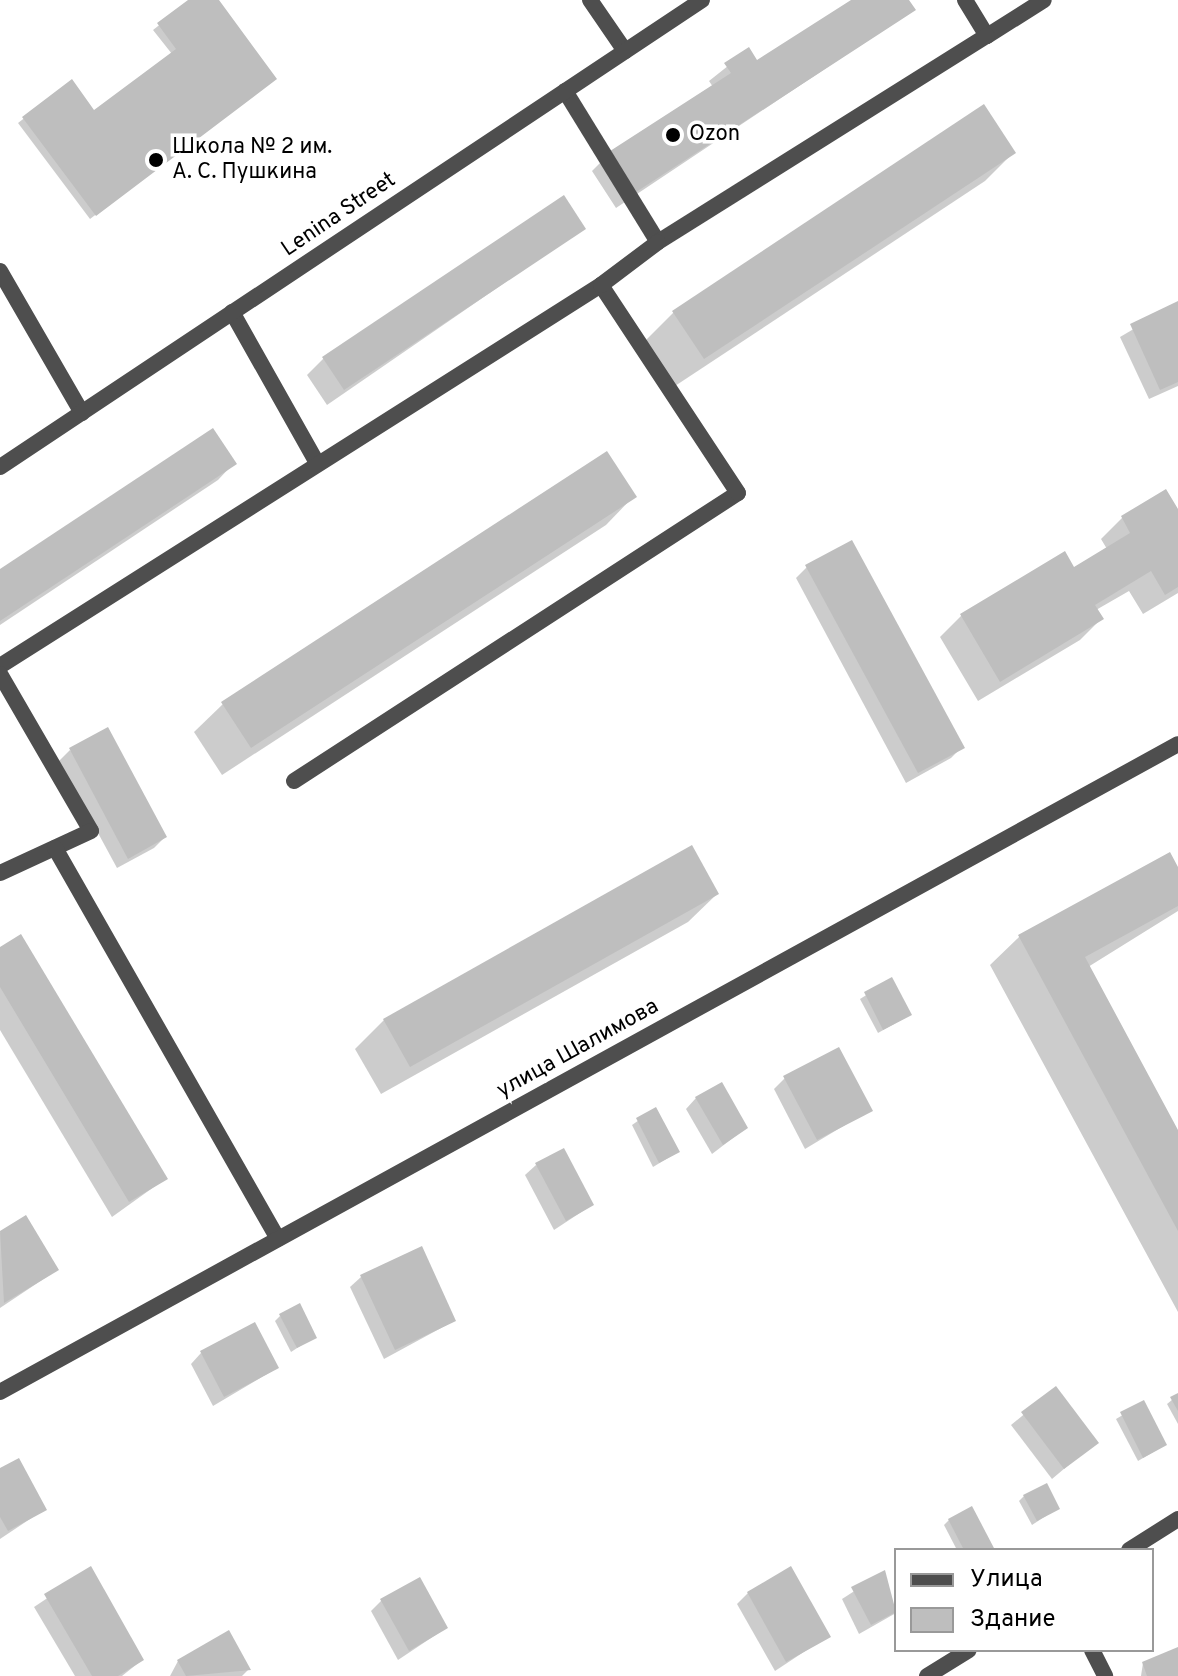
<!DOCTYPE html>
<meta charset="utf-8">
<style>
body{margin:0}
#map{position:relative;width:1178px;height:1676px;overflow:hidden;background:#fff;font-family:Overpass,sans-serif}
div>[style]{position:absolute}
.shadow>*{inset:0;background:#0003}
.building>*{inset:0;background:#bebebe}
.service>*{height:16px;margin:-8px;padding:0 8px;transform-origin:8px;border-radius:8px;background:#4e4e4e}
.minor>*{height:16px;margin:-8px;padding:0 8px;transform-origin:8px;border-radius:8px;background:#4e4e4e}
.tertiary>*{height:16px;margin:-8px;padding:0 8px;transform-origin:8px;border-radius:8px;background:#4e4e4e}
.dots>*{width:22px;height:22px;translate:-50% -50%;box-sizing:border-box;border:4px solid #fff;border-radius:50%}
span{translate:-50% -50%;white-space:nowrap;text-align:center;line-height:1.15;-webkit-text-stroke:7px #fff;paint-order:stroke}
.poi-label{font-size:22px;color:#000}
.left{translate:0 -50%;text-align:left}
.street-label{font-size:22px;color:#000}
.legend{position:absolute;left:894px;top:1548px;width:260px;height:104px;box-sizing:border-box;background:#fff;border:2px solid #999;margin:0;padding:10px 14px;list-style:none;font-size:24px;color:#000}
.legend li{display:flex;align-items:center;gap:16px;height:40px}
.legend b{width:40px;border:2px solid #999}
</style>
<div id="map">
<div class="shadow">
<div style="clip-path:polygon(191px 0,216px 0,270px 83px,90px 219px,18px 123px,71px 82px,94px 113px,172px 54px,153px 30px)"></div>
<div style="clip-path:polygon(855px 0,907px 0,913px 10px,616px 208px,592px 171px,608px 155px,713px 87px,709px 81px,748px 50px,757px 63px)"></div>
<div style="clip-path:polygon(1013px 153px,985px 181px,675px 386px,645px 341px,674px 312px)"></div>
<div style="clip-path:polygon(584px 228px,327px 405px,307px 375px,324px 358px)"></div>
<div style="clip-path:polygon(1178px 303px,1178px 386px,1149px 399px,1120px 337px)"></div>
<div style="clip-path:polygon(234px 463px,218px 480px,0 625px,0 572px)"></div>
<div style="clip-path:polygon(1165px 492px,1178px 513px,1178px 593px,1143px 614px,1129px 591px,1096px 610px,1101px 619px,1080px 640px,978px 701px,940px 637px,961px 616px,1064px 554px,1073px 570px,1107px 549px,1101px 539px,1122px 518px)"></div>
<div style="clip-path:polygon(634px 496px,606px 525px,222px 775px,194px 732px,223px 704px)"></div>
<div style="clip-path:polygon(807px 567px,962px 747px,951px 758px,906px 783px,796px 578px)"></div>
<div style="clip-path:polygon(70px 750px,165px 837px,154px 848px,117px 868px,59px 761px)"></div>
<div style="clip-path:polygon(1178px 871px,1178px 911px,1088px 967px,1178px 1134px,1178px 1312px,990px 965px,1019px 937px)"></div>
<div style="clip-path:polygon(717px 894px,688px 922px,381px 1094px,355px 1049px,384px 1020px)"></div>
<div style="clip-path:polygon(0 949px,165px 1179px,112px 1217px,0 1030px)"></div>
<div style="clip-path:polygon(892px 979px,910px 1015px,878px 1033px,860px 999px)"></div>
<div style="clip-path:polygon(785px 1078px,870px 1110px,805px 1149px,774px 1089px)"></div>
<div style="clip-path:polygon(696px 1098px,746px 1128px,712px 1154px,686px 1109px)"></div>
<div style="clip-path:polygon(655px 1109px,678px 1152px,653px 1167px,632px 1125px)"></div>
<div style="clip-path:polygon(536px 1165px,592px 1205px,554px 1230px,525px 1175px)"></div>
<div style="clip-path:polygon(26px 1218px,57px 1270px,0 1308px,0 1233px)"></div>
<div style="clip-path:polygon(361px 1277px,454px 1321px,384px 1359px,350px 1287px)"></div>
<div style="clip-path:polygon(280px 1316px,314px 1337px,291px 1352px,275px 1321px)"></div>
<div style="clip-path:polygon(201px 1353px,277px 1368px,213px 1406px,191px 1364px)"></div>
<div style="clip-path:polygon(1056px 1388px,1096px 1442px,1052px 1479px,1011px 1425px)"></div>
<div style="clip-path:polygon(1178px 1395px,1178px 1424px,1167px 1404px)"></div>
<div style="clip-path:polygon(1143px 1403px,1165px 1445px,1138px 1461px,1116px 1419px)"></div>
<div style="clip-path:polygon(0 1470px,45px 1509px,0 1539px)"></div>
<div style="clip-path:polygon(1024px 1496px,1058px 1508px,1032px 1525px,1019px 1501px)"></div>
<div style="clip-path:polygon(949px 1520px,993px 1550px,957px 1550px,944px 1525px)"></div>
<div style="clip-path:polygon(91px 1569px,142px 1660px,122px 1676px,75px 1676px,34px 1607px)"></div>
<div style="clip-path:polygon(884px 1572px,896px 1613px,859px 1634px,842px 1599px)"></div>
<div style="clip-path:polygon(748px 1593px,828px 1636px,775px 1671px,737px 1604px)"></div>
<div style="clip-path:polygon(382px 1600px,446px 1628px,398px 1660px,371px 1611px)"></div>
<div style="clip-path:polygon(1178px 1650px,1178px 1676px,1141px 1676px,1143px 1663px)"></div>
<div style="clip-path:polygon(178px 1661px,249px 1669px,242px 1676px,170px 1676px)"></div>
</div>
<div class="building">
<div style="clip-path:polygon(188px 0,219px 0,277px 79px,96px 216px,22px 117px,72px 79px,94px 110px,176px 49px,157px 23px)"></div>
<div style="clip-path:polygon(851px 0,909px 0,916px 10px,633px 194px,607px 153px,731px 73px,724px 63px,749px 47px,757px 60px)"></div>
<div style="clip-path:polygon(984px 104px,1016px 153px,704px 359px,672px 311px)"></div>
<div style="clip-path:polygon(564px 195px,586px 229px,344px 390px,322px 357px)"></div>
<div style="clip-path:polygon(1178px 301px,1178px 382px,1160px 390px,1130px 324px)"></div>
<div style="clip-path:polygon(213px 428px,237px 464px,0 621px,0 569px)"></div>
<div style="clip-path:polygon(607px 451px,637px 497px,251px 748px,221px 702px)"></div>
<div style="clip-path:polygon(1166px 489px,1178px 509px,1178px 587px,1165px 595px,1151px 571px,1095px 605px,1104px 619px,1000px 682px,960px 614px,1065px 551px,1074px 567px,1130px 533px,1121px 516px)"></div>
<div style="clip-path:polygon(852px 540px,965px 748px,918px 773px,805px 565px)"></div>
<div style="clip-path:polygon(108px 727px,167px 837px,128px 859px,69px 748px)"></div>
<div style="clip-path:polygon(692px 845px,719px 894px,410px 1067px,383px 1019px)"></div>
<div style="clip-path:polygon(1170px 852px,1178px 867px,1178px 906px,1085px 957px,1178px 1130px,1178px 1231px,1018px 935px)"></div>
<div style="clip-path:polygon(21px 934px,168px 1179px,129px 1202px,0 987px,0 947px)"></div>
<div style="clip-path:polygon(892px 977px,912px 1015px,883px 1030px,864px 992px)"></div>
<div style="clip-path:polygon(839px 1047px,873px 1111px,817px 1140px,783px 1076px)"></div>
<div style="clip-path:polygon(722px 1082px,748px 1128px,723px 1145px,695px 1097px)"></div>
<div style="clip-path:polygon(656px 1107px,680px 1152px,659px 1163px,636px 1118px)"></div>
<div style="clip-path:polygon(564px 1148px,594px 1205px,566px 1221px,535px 1163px)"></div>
<div style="clip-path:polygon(26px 1215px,59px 1270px,4px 1303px,0 1231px)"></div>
<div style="clip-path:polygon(422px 1246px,456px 1321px,395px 1350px,360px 1275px)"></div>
<div style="clip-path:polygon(300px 1303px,317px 1338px,297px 1348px,279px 1314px)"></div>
<div style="clip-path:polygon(255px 1322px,279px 1368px,224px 1397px,200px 1351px)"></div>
<div style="clip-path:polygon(1056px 1386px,1099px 1443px,1064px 1469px,1021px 1412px)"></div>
<div style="clip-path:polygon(1178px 1393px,1178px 1411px,1170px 1397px)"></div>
<div style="clip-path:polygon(1144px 1400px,1167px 1445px,1143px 1458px,1120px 1412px)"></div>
<div style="clip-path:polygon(19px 1458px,47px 1510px,8px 1531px,0 1517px,0 1468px)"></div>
<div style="clip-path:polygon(1047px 1483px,1060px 1509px,1037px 1521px,1023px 1495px)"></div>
<div style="clip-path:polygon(972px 1506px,995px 1550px,964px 1550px,948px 1519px)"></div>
<div style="clip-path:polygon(91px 1566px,144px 1660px,118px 1676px,92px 1676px,44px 1594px)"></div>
<div style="clip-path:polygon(791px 1566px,831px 1637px,786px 1662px,747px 1592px)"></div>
<div style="clip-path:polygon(885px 1570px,896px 1612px,871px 1625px,851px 1587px)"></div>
<div style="clip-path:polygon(420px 1577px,448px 1628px,409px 1651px,380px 1599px)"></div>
<div style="clip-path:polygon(229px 1630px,251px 1670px,186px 1676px,177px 1660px)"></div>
<div style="clip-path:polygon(1178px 1647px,1178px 1676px,1147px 1676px,1142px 1662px)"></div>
</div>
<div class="service">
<div style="left:590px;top:0;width:62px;rotate:55.5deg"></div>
<div style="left:965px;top:0;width:42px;rotate:58.6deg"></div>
<div style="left:987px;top:36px;width:67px;rotate:-32.3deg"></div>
<div style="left:565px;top:91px;width:177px;rotate:58.4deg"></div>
<div style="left:658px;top:242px;width:388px;rotate:-32.1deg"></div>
<div style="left:0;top:271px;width:164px;rotate:60deg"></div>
<div style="left:232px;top:312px;width:173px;rotate:60.6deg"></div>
<div style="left:0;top:666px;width:712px;rotate:-32.37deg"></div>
<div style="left:0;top:674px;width:181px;rotate:59.9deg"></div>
<div style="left:91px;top:831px;width:100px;rotate:155.2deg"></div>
<div style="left:294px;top:781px;width:529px;rotate:-32.97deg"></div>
<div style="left:738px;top:493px;width:249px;rotate:-123.4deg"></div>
<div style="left:601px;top:285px;width:71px;rotate:-37deg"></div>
<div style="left:55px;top:848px;width:450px;rotate:60.3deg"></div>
<div style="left:1092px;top:1650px;width:29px;rotate:63deg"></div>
</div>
<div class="minor">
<div style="left:0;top:1392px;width:1344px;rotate:-28.81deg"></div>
</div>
<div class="tertiary">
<div style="left:0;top:467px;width:843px;rotate:-33.63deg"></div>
<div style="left:1129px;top:1550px;width:58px;rotate:-32.3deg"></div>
<div style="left:927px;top:1676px;width:49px;rotate:-31.8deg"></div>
</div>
<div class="dots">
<div style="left:673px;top:135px;background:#000"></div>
<div style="left:156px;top:160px;background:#000"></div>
</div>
<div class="poi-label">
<span class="left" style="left:689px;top:135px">Ozon</span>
<span class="left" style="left:172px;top:160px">Школа № 2 им.<br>А. С. Пушкина</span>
</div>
<div class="street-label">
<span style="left:339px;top:215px;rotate:-34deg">Lenina Street</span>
<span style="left:578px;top:1049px;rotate:-29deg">улица Шалимова</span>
</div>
<ul class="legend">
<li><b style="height:10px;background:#4e4e4e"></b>Улица</li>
<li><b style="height:22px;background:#bebebe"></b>Здание</li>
</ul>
</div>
